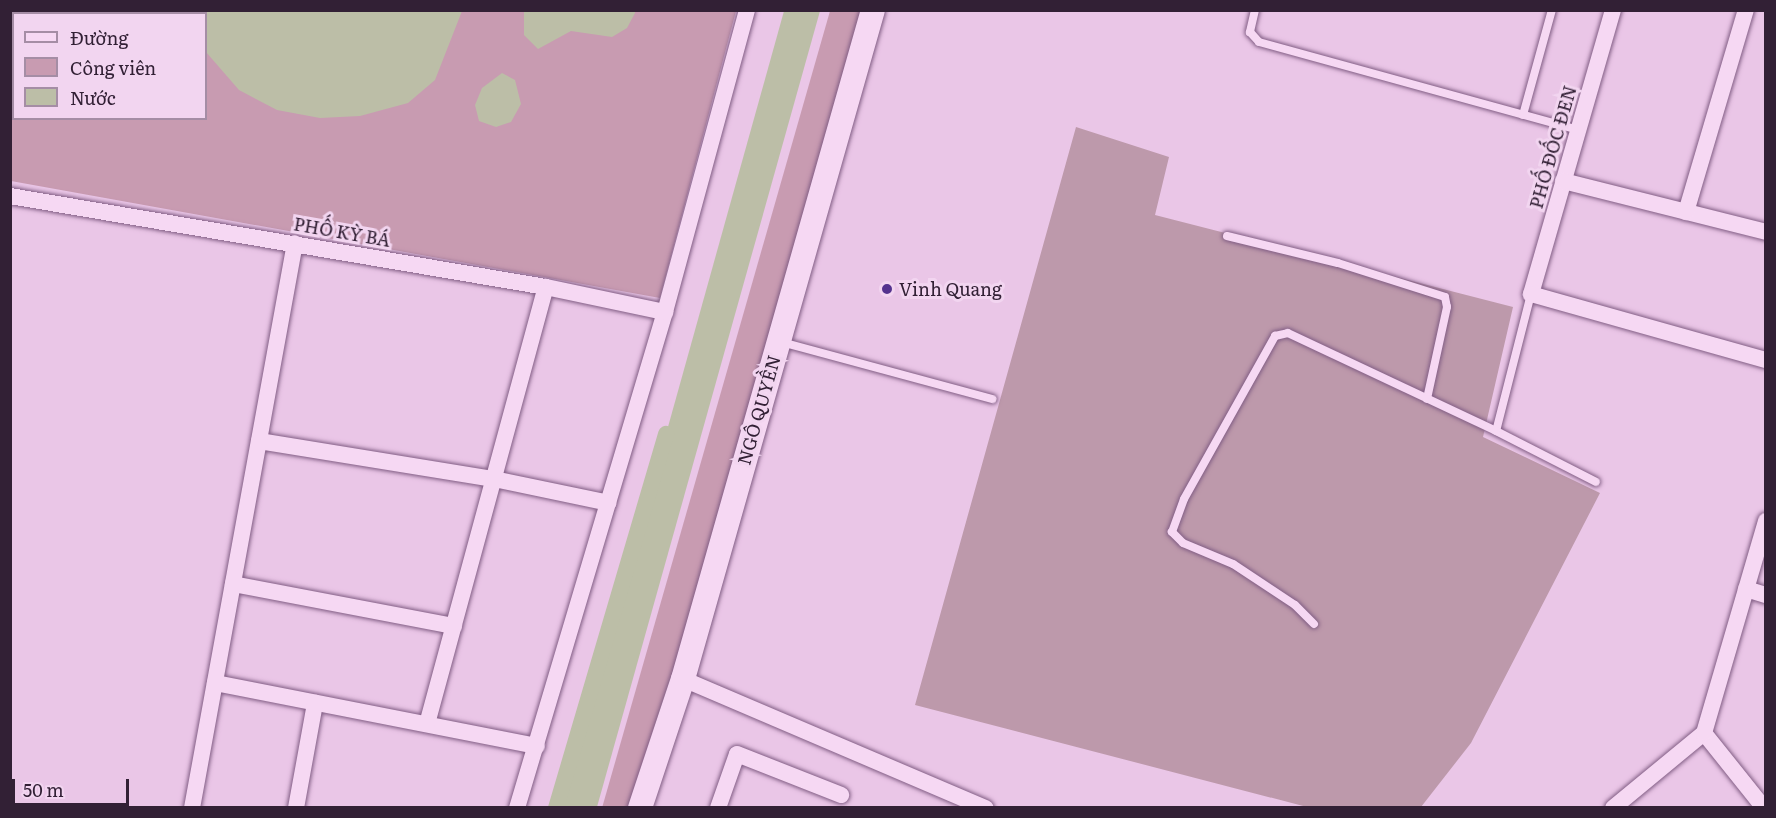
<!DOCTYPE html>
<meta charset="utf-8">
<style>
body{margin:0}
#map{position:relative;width:1776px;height:818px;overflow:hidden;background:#eac6e7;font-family:Literata,serif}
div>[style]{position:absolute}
.green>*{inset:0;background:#c89bb1}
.cemetery>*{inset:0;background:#bd99ab}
.water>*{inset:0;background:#bcbea7}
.canal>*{height:16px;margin:-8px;padding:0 8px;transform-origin:8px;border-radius:8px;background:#bcbea7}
.roads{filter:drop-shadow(0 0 2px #815d84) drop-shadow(0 0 2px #815d84)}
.lane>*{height:8px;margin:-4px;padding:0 4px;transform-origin:4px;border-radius:4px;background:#f6d8f3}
.street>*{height:16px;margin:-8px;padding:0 8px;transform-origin:8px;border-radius:8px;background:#f6d8f3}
.secondary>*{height:24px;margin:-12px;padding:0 12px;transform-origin:12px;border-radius:12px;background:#f6d8f3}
.dots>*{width:16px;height:16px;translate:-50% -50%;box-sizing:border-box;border:3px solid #f2d5f0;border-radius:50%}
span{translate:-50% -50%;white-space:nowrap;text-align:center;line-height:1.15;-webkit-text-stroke:6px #f2d5f0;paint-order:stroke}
.street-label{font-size:18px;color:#322035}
.poi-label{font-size:18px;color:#322035}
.left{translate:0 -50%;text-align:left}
.frame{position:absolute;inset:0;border:12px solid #322035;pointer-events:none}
.legend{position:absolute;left:12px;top:12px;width:195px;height:108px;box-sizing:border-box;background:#f2d5f0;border:2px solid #a58da5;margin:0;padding:8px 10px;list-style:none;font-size:18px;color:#322035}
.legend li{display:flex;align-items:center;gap:12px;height:30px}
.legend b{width:30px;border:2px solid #a58da5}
.scale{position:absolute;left:12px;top:779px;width:117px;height:27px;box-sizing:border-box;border:3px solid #322035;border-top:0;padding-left:8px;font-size:18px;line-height:21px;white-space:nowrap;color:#322035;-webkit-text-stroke:4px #f2d5f0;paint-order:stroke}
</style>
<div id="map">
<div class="green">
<div style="clip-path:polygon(evenodd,10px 11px,736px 11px,660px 298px,11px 181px,10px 11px,14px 14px,206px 14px,206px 118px,14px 118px,14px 14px)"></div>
<div style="clip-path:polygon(830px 11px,864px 11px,634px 807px,602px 808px)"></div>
</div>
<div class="cemetery">
<div style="clip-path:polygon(1076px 127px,1169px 157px,1155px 215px,1513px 307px,1483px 437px,1600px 493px,1471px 743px,1421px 807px,1307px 807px,915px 705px)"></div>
</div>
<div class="water">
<div style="clip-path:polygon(524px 10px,635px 10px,635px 13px,627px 28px,612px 37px,571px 31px,538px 49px,524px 35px)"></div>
<div style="clip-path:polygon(189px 11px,189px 10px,462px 11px,435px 80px,408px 103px,360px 116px,320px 118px,277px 110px,239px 90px,206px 52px,206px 14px)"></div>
<div style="clip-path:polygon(784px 11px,820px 11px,597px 807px,562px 807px)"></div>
<div style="clip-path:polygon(502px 73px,515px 80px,521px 104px,511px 122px,496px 127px,479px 121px,475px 105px,482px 88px)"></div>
</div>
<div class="canal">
<div style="left:556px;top:808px;width:390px;rotate:-73.6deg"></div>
</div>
<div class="roads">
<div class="lane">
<div style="left:1255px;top:10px;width:23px;rotate:103deg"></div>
<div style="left:1250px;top:32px;width:13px;rotate:48deg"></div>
<div style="left:1259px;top:42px;width:331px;rotate:15.4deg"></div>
<div style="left:1523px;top:115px;width:109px;rotate:-74.6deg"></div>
<div style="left:1227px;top:236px;width:114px;rotate:13.7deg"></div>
<div style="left:1338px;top:263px;width:112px;rotate:17.6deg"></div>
<div style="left:1445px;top:297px;width:10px;rotate:79deg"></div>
<div style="left:1447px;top:307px;width:94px;rotate:102.3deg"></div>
<div style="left:1531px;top:294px;width:141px;rotate:104.3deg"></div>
<div style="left:1496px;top:431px;width:112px;rotate:27deg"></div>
<div style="left:781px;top:342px;width:219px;rotate:15.1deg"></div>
<div style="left:1314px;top:624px;width:27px;rotate:-135deg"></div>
<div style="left:1295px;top:605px;width:74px;rotate:-146.5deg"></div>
<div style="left:1233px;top:564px;width:54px;rotate:-157.2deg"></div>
<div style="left:1183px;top:543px;width:16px;rotate:-135deg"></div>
<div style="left:1172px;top:532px;width:35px;rotate:-70deg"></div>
<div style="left:1184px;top:499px;width:187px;rotate:-60.8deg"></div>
<div style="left:1275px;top:336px;width:13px;rotate:-13deg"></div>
<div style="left:1288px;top:333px;width:230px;rotate:25.2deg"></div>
</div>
<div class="street">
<div style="left:1613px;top:10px;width:296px;rotate:106.1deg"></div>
<div style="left:1531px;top:294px;width:244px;rotate:15.7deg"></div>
<div style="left:1563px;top:181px;width:209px;rotate:14.1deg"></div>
<div style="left:10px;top:196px;width:544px;rotate:9.64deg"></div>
<div style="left:546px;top:287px;width:122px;rotate:11.9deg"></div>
<div style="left:1686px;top:212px;width:211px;rotate:-73.5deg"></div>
<div style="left:259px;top:441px;width:238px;rotate:9.2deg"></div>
<div style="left:494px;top:479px;width:117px;rotate:11.8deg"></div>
<div style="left:233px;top:584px;width:225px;rotate:10.8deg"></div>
<div style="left:1746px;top:589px;width:21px;rotate:17deg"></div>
<div style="left:683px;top:679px;width:329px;rotate:23.1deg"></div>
<div style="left:215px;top:683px;width:328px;rotate:11.1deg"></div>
<div style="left:427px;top:724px;width:453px;rotate:-74.8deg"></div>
<div style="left:1704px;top:733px;width:96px;rotate:51.3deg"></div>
<div style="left:192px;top:808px;width:574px;rotate:-79.67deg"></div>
<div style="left:296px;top:808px;width:107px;rotate:-79.7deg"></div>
<div style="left:517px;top:808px;width:518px;rotate:-73.39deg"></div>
<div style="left:665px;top:312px;width:313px;rotate:-74.8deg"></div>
<div style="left:718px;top:808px;width:57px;rotate:-70.6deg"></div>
<div style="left:737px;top:754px;width:112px;rotate:21.5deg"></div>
<div style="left:1613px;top:808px;width:118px;rotate:-39.5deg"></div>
<div style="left:1704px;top:733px;width:221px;rotate:-73.7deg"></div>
</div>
<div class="secondary">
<div style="left:640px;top:808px;width:136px;rotate:-71.6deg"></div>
<div style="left:683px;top:679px;width:695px;rotate:-74.15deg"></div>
</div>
</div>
<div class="dots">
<div style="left:887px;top:289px;background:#54328e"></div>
</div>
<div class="street-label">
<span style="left:1553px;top:147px;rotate:-74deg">PHỐ ĐỐC ĐEN</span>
<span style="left:342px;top:232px;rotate:10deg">PHỐ KỲ BÁ</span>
<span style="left:759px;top:410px;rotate:-74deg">NGÔ QUYỀN</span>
</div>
<div class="poi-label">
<span class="left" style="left:899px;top:289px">Vinh Quang</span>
</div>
<div class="frame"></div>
<ul class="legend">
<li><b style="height:8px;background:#f6d8f3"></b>Đường</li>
<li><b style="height:16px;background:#c89bb1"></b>Công viên</li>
<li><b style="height:16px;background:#bcbea7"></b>Nước</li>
</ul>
<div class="scale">50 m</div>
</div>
